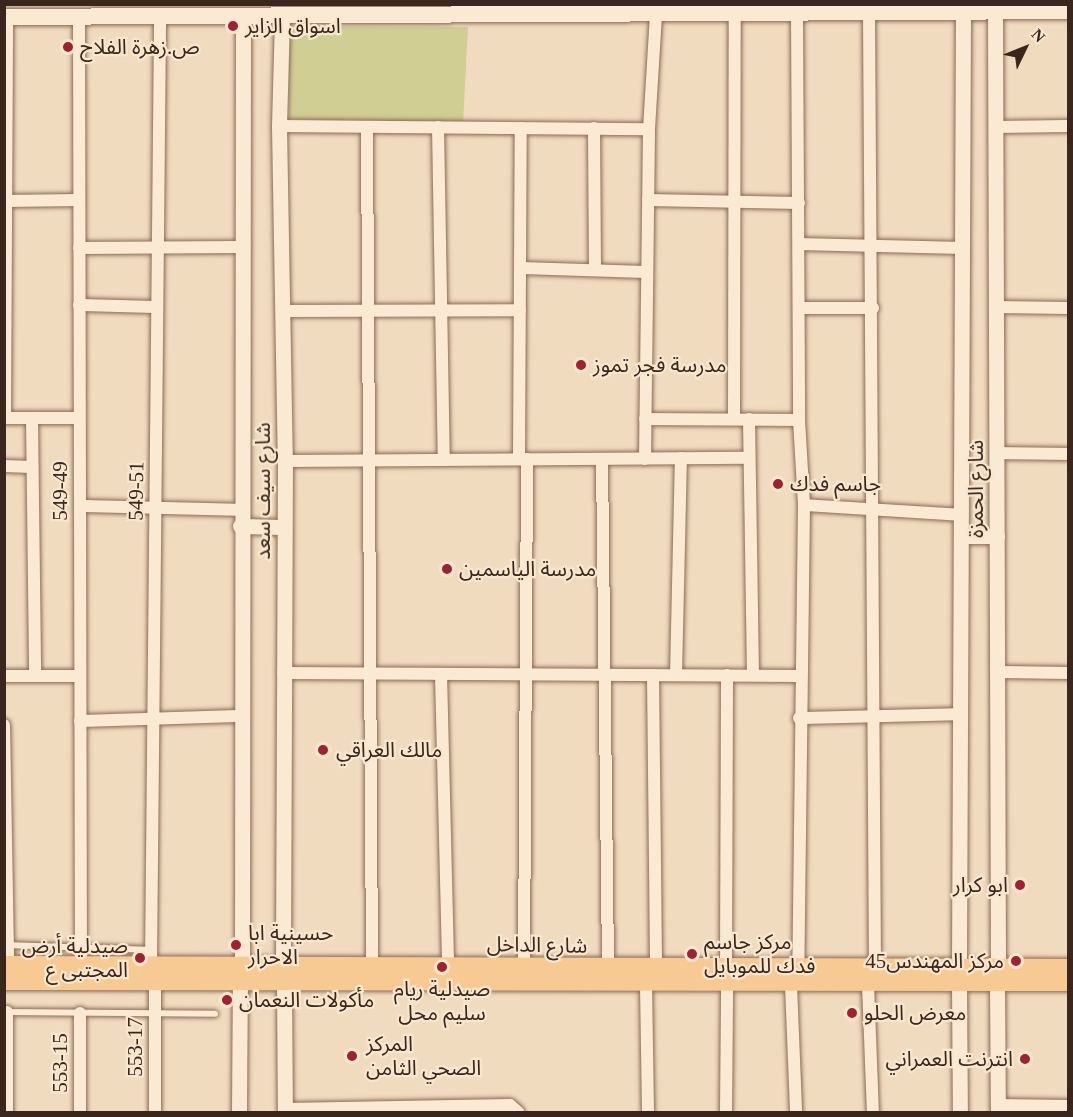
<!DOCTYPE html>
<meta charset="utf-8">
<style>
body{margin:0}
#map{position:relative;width:1073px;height:1117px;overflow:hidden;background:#f1dbbf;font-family:"Times New Roman","Noto Sans Arabic",serif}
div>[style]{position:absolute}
.green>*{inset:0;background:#d0ce93}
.roads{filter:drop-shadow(0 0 2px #8b6b56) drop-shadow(0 0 2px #8b6b56)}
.service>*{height:6px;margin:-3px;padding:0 3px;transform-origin:3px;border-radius:3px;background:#fbead3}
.minor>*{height:12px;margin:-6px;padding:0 6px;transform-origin:6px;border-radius:6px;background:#fbead3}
.tertiary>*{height:15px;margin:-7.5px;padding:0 7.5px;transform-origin:7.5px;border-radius:7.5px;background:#fbead3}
.secondary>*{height:16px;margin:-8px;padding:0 8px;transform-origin:8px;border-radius:8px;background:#fbead3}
.primary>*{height:18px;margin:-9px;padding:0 9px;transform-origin:9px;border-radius:9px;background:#f7ca94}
.dots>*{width:16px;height:16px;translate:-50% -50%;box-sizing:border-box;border:3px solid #f8e7cf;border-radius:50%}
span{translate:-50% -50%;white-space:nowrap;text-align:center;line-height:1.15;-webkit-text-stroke:4.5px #f8e7cf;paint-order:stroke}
.poi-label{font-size:21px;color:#3a261c}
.left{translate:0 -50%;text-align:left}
.right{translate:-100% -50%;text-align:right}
.street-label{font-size:21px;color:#3a261c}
.frame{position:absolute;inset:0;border:6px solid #3a261c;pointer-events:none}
.north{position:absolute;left:995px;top:18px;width:60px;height:60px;-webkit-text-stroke:4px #f8e7cf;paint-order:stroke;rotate:47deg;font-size:16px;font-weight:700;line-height:24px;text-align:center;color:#3a261c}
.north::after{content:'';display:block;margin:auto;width:21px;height:27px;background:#3a261c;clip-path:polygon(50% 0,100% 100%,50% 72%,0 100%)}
</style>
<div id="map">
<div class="green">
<div style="clip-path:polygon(289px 26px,468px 27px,463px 124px,289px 119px)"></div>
</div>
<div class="roads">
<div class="service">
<div style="left:8px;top:945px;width:143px;rotate:2deg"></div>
<div style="left:5px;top:1012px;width:210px;rotate:0.5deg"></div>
</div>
<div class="minor">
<div style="left:797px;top:13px;width:407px;rotate:89.7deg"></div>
<div style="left:799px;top:420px;width:85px;rotate:86.6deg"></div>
<div style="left:804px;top:505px;width:464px;rotate:90.7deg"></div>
<div style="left:869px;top:13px;width:955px;rotate:89.64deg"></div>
<div style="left:79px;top:17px;width:948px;rotate:89.88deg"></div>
<div style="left:279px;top:126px;width:370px;rotate:0.5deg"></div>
<div style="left:367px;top:127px;width:839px;rotate:89.66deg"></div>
<div style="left:438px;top:127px;width:333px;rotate:89deg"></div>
<div style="left:996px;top:127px;width:72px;rotate:-0.8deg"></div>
<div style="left:594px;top:128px;width:142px;rotate:89.6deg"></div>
<div style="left:648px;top:200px;width:151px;rotate:1.1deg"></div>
<div style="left:4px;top:201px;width:75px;rotate:-0.8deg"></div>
<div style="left:799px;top:244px;width:163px;rotate:1.4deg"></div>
<div style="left:79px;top:248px;width:161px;rotate:-0.4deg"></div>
<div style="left:520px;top:268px;width:127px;rotate:1.8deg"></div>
<div style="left:79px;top:305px;width:78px;rotate:1.5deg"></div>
<div style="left:996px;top:307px;width:72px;rotate:0.8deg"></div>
<div style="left:799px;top:308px;width:74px"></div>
<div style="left:283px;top:311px;width:237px;rotate:-0.2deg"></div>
<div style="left:4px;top:418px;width:75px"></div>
<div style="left:5px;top:418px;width:401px;rotate:-89.7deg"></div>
<div style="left:32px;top:418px;width:258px;rotate:89.3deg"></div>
<div style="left:734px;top:418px;width:404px;rotate:-89.9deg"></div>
<div style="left:645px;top:419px;width:154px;rotate:0.4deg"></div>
<div style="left:749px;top:419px;width:256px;rotate:89.1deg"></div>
<div style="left:997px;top:453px;width:71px;rotate:0.8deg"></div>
<div style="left:519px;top:459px;width:331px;rotate:-89.7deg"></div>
<div style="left:602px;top:459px;width:509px;rotate:89.32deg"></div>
<div style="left:645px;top:459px;width:330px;rotate:-89.3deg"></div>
<div style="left:649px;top:129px;width:115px;rotate:-86.5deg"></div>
<div style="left:285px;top:461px;width:464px;rotate:-0.4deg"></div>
<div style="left:4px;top:466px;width:28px;rotate:2deg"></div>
<div style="left:804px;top:505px;width:157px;rotate:3.6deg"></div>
<div style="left:80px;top:506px;width:160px;rotate:1.4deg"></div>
<div style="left:997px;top:672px;width:71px;rotate:0.8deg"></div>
<div style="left:283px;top:673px;width:516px;rotate:0.33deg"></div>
<div style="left:441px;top:674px;width:292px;rotate:88.6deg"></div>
<div style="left:653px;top:675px;width:294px;rotate:89.4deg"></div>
<div style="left:676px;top:675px;width:217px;rotate:-88.7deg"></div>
<div style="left:4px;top:676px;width:76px"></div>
<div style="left:799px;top:718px;width:161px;rotate:-1.4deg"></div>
<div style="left:80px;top:721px;width:159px;rotate:-1.8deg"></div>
<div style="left:4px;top:725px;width:240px;rotate:89deg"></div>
<div style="left:151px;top:964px;width:946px;rotate:-89.45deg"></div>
<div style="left:524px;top:967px;width:508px;rotate:-89.66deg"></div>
<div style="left:726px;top:968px;width:293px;rotate:-89.8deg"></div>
<div style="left:155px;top:982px;width:130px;rotate:90deg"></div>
<div style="left:646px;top:984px;width:128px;rotate:89.1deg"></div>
<div style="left:868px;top:984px;width:128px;rotate:87.8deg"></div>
<div style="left:791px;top:985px;width:127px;rotate:87.7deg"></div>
<div style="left:7px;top:1012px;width:100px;rotate:90deg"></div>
<div style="left:80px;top:1013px;width:99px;rotate:90deg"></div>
<div style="left:998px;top:1105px;width:70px;rotate:0.8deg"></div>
<div style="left:285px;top:1109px;width:225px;rotate:-1deg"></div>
<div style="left:510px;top:1105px;width:11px;rotate:41deg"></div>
<div style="left:726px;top:1112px;width:127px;rotate:-89.5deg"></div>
</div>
<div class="tertiary">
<div style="left:995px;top:10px;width:957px;rotate:89.82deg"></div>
<div style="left:282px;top:18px;width:108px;rotate:91.6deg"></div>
<div style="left:279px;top:126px;width:335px;rotate:89deg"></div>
<div style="left:285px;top:461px;width:504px;rotate:90.23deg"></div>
<div style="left:240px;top:526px;width:44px;rotate:1.3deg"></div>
<div style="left:961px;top:536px;width:36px"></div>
<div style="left:242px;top:965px;width:947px;rotate:-89.94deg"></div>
<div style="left:959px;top:967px;width:956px;rotate:-89.76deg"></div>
<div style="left:284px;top:982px;width:130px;rotate:89.6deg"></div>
<div style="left:959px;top:983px;width:129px;rotate:89.6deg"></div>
<div style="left:997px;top:983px;width:129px;rotate:89.6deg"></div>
<div style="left:239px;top:1112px;width:129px;rotate:-89.6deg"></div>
</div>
<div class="secondary">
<div style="left:4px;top:17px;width:1064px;rotate:-0.32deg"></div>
</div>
<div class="primary">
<div style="left:4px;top:965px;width:1064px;rotate:0.16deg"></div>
<div style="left:4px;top:981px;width:1064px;rotate:0.05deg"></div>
</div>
</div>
<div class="dots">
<div style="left:233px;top:26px;background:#9f2234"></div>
<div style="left:68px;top:47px;background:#9f2234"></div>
<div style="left:581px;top:365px;background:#9f2234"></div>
<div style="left:778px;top:484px;background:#9f2234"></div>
<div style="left:447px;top:569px;background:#9f2234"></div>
<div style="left:323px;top:750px;background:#9f2234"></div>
<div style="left:1020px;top:885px;background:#9f2234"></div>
<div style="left:236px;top:945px;background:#9f2234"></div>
<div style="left:692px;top:954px;background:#9f2234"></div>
<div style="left:140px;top:958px;background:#9f2234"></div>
<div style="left:1016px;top:961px;background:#9f2234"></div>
<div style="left:442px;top:967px;background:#9f2234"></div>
<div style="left:227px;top:1000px;background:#9f2234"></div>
<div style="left:852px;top:1013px;background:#9f2234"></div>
<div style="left:352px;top:1056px;background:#9f2234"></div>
<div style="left:1025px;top:1059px;background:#9f2234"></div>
</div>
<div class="poi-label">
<span class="left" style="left:245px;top:26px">اسواق الزاير</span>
<span class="left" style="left:80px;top:47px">ص.زهرة الفلاح</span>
<span class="left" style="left:593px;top:365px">مدرسة فجر تموز</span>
<span class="left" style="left:790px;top:484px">جاسم فدك</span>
<span class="left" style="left:459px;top:569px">مدرسة الياسمين</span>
<span class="left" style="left:336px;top:750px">مالك العراقي</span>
<span class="right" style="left:1008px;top:885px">ابو كرار</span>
<span class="left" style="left:248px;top:945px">حسينية ابا<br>الاحرار</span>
<span class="left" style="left:704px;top:954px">مركز جاسم<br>فدك للموبايل</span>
<span class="right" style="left:128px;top:958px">صيدلية أرض<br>المجتبى ع</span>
<span class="right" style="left:1004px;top:961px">مركز المهندس45</span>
<span style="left:442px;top:1001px">صيدلية ريام<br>سليم محل</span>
<span class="left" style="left:239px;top:1000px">مأكولات النعمان</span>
<span class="left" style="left:864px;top:1013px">معرض الحلو</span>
<span class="left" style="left:366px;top:1056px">المركز<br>الصحي الثامن</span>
<span class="right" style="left:1013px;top:1059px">انترنت العمراني</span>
</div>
<div class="street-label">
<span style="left:976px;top:489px;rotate:-90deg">شارع الحمزة</span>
<span style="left:60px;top:491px;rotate:-90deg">549-49</span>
<span style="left:136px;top:491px;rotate:-89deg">549-51</span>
<span style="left:263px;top:491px;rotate:-90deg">شارع سيف سعد</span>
<span style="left:537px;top:945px;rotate:1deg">شارع الداخل</span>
<span style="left:135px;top:1047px;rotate:-90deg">553-17</span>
<span style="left:60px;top:1063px;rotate:-90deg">553-15</span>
</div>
<div class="frame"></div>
<div class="north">N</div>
</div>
